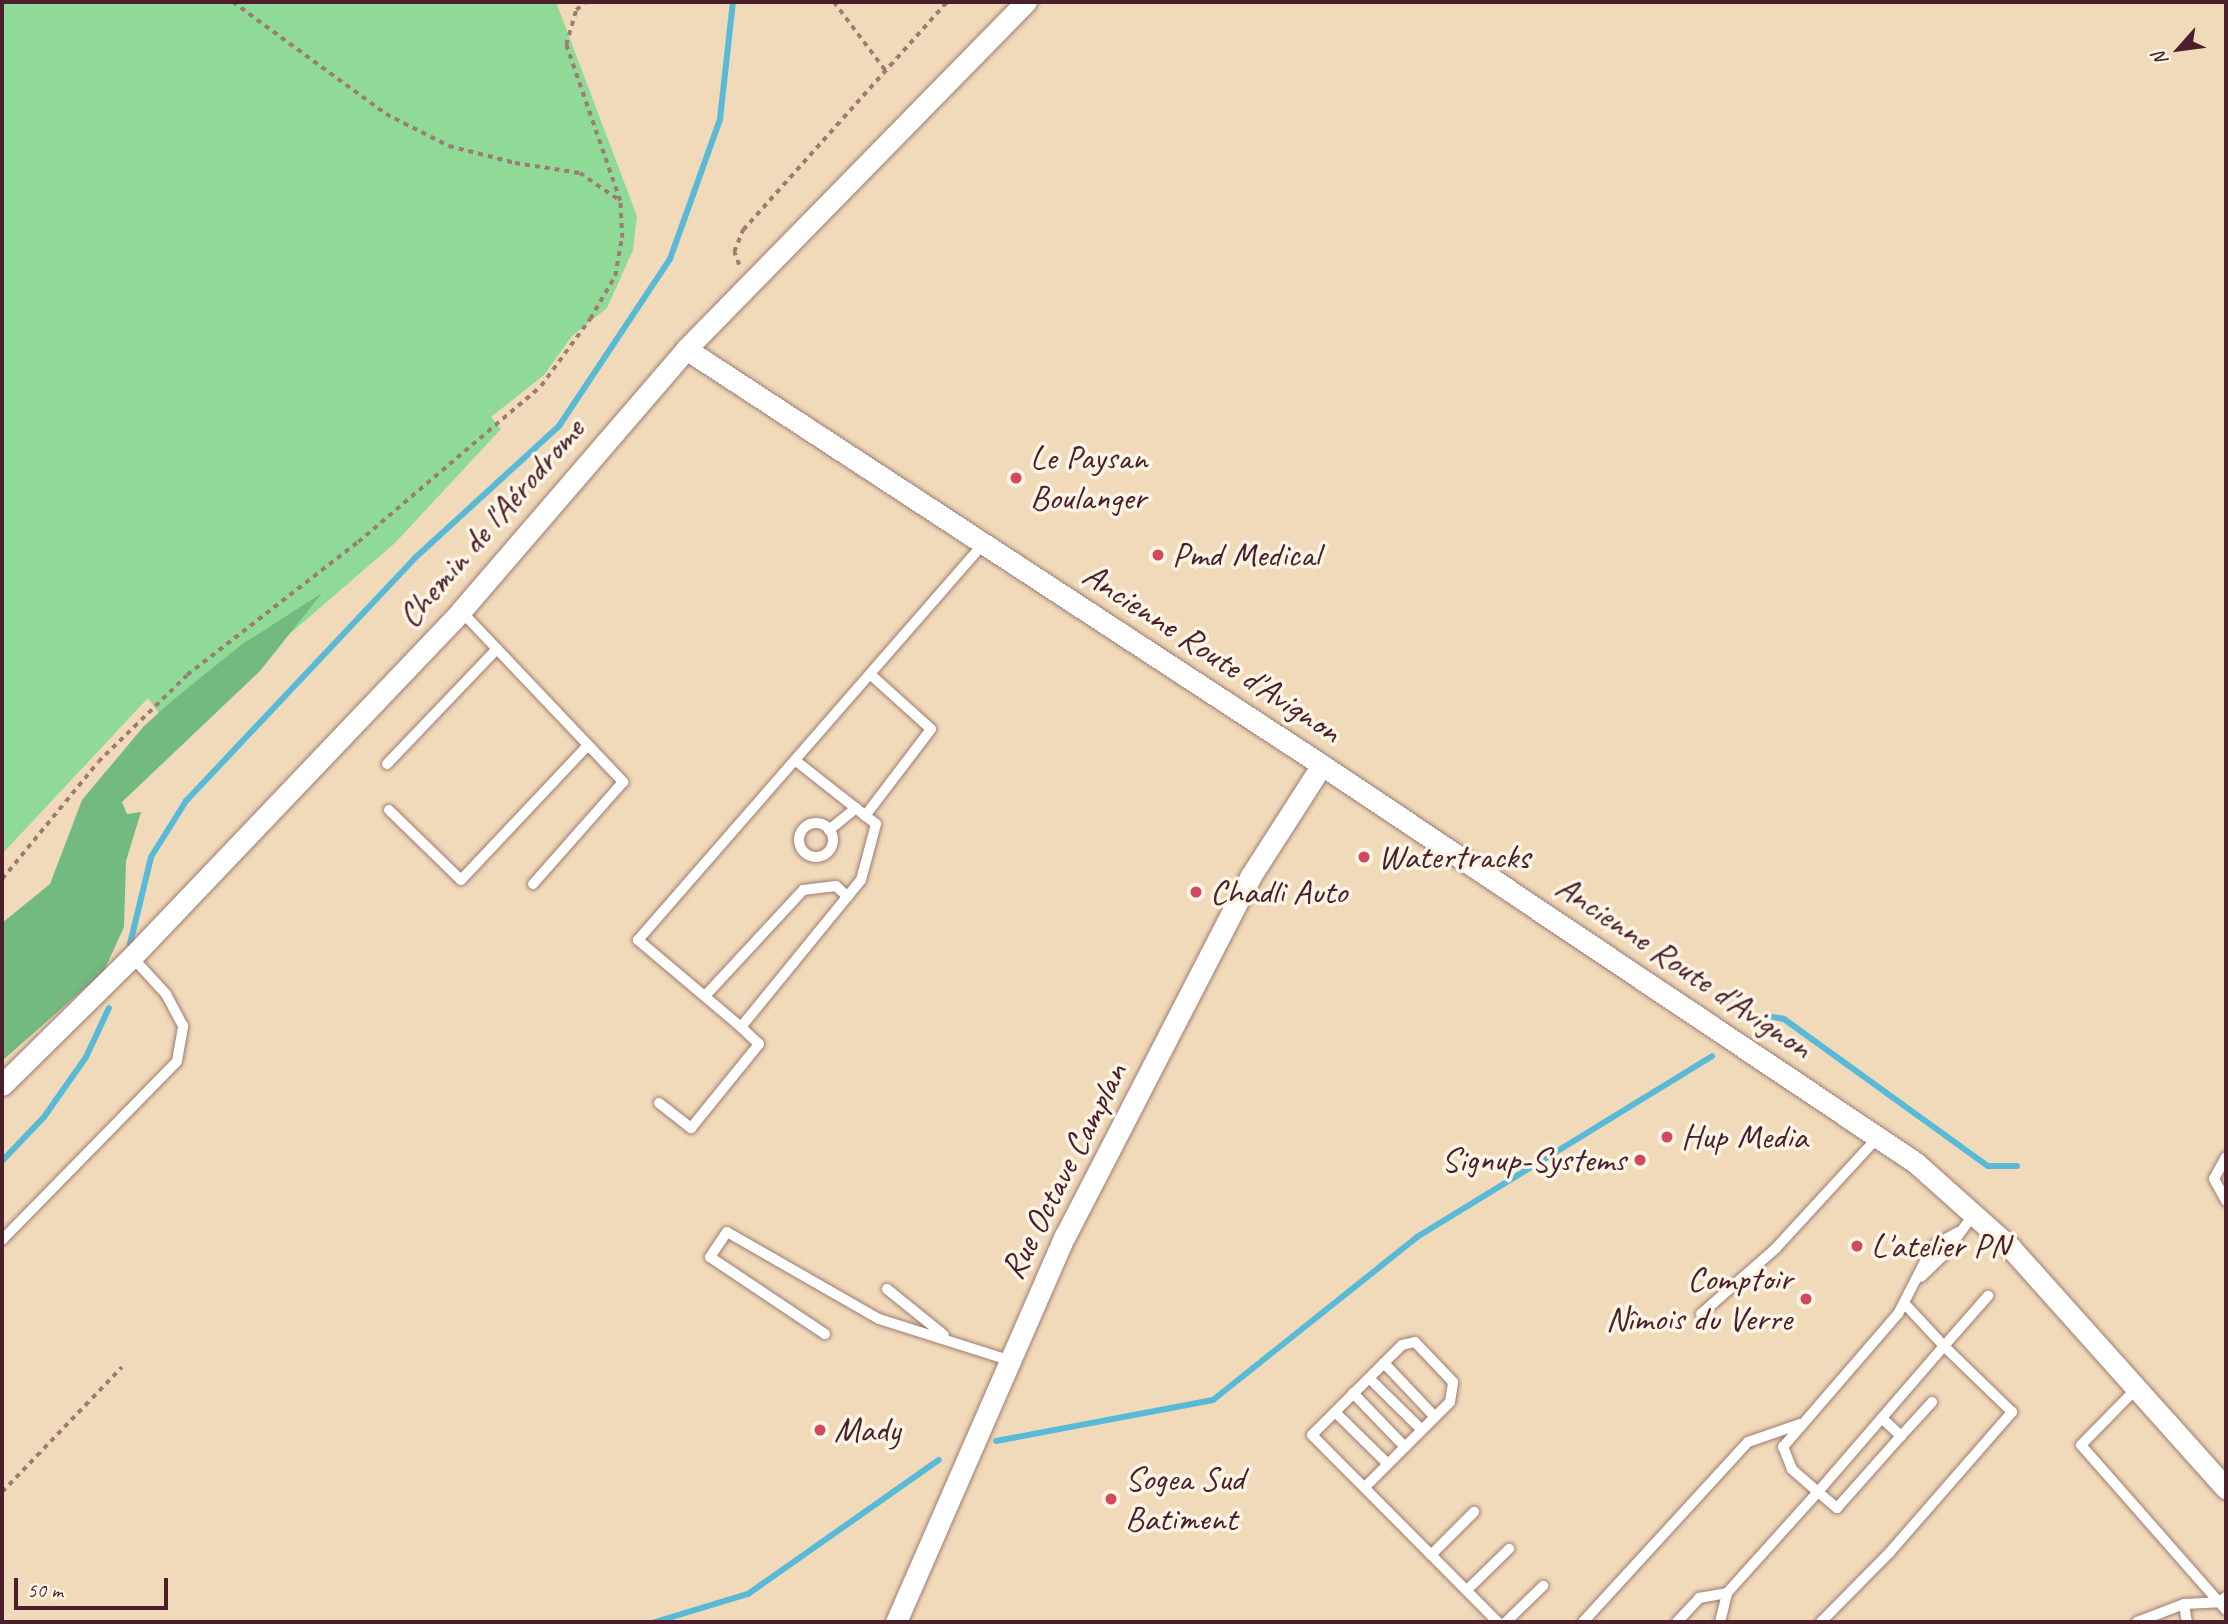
<!DOCTYPE html>
<meta charset="utf-8">
<style>
body{margin:0}
#map{position:relative;width:2228px;height:1624px;overflow:hidden;background:#f1daba;font-family:Caveat,sans-serif}
div>[style]{position:absolute}
.green>*{inset:0;background:#8fda97}
.forest>*{inset:0;background:#73ba80}
.stream>*{height:6px;margin:-3px;padding:0 3px;transform-origin:3px;border-radius:3px;background:#59bad7}
.path>*{height:3.5px;margin-top:-1.75px;transform-origin:0;background:repeating-linear-gradient(90deg,#9e7c72 0 5px,transparent 0 10px)}
.roads{filter:drop-shadow(0 0 2px #9e7c72) drop-shadow(0 0 2px #9e7c72)}
.lane>*{height:10px;margin:-5px;padding:0 5px;transform-origin:5px;border-radius:5px;background:#fff}
.lane>.ring{margin:-5px;padding:0;box-sizing:content-box;background:none;border:10px solid #fff;border-radius:50%}
.street>*{height:21px;margin:-10.5px;padding:0 10.5px;transform-origin:10.5px;border-radius:10.5px;background:#fff}
.dots>*{width:19px;height:19px;translate:-50% -50%;box-sizing:border-box;border:4px solid #fcf5e5;border-radius:50%}
span{translate:-50% -50%;white-space:nowrap;text-align:center;line-height:1.15;-webkit-text-stroke:7px #fcf5e5;paint-order:stroke}
.poi-label{font-size:35px;color:#4a1f2b}
.left{translate:0 -50%;text-align:left}
.right{translate:-100% -50%;text-align:right}
.street-label{font-size:35px;color:#4a1f2b}
.frame{position:absolute;inset:0;border:4px solid #4a1f2b;pointer-events:none}
.north{position:absolute;left:2144px;top:14px;width:70px;height:70px;-webkit-text-stroke:5px #fcf5e5;paint-order:stroke;rotate:242deg;font-size:19px;font-weight:700;line-height:28px;text-align:center;color:#4a1f2b}
.north::after{content:'';display:block;margin:auto;width:24px;height:32px;background:#4a1f2b;clip-path:polygon(50% 0,100% 100%,50% 72%,0 100%)}
.scale{position:absolute;left:14px;top:1578px;width:154px;height:32px;box-sizing:border-box;border:4px solid #4a1f2b;border-top:0;padding-left:9px;font-size:21px;line-height:24px;white-space:nowrap;color:#4a1f2b;-webkit-text-stroke:5px #fcf5e5;paint-order:stroke}
</style>
<div id="map">
<div class="green">
<div style="clip-path:polygon(2px 2px,556px 2px,637px 216px,633px 250px,607px 308px,572px 336px,544px 375px,491px 417px,501px 429px,395px 543px,227px 688px,168px 726px,148px 698px,2px 854px)"></div>
</div>
<div class="forest">
<div style="clip-path:polygon(322px 593px,260px 671px,122px 802px,127px 814px,141px 812px,126px 861px,124px 927px,104px 971px,2px 1061px,2px 923px,50px 884px,82px 800px,144px 726px,173px 700px,241px 645px)"></div>
</div>
<div class="stream">
<div style="left:130px;top:944px;width:89px;rotate:-76.4deg"></div>
<div style="left:151px;top:857px;width:66px;rotate:-58deg"></div>
<div style="left:186px;top:801px;width:335px;rotate:-46.7deg"></div>
<div style="left:416px;top:557px;width:194px;rotate:-42.5deg"></div>
<div style="left:559px;top:426px;width:201px;rotate:-56.4deg"></div>
<div style="left:670px;top:259px;width:149px;rotate:-70.3deg"></div>
<div style="left:720px;top:119px;width:118px;rotate:-83.7deg"></div>
<div style="left:1766px;top:1016px;width:18px;rotate:9deg"></div>
<div style="left:1784px;top:1019px;width:251px;rotate:35.8deg"></div>
<div style="left:1988px;top:1166px;width:29px"></div>
<div style="left:2px;top:1161px;width:61px;rotate:-46.3deg"></div>
<div style="left:44px;top:1117px;width:73px;rotate:-55deg"></div>
<div style="left:86px;top:1057px;width:54px;rotate:-64.9deg"></div>
<div style="left:996px;top:1441px;width:221px;rotate:-10.7deg"></div>
<div style="left:1213px;top:1400px;width:261px;rotate:-38.6deg"></div>
<div style="left:1417px;top:1237px;width:346px;rotate:-31.5deg"></div>
<div style="left:655px;top:1622px;width:97px;rotate:-16.8deg"></div>
<div style="left:748px;top:1594px;width:233px;rotate:-35.1deg"></div>
</div>
<div class="path">
<div style="left:233px;top:2px;width:190px;rotate:36.2deg"></div>
<div style="left:386px;top:114px;width:71px;rotate:26.9deg"></div>
<div style="left:449px;top:146px;width:68px;rotate:14.4deg"></div>
<div style="left:515px;top:163px;width:66px;rotate:8.7deg"></div>
<div style="left:580px;top:173px;width:47px;rotate:34.7deg"></div>
<div style="left:834px;top:2px;width:86px;rotate:53deg"></div>
<div style="left:739px;top:265px;width:14px;rotate:-111deg"></div>
<div style="left:734px;top:252px;width:24px;rotate:-68deg"></div>
<div style="left:743px;top:230px;width:306px;rotate:-48.2deg"></div>
<div style="left:2px;top:879px;width:151px;rotate:-50.6deg"></div>
<div style="left:98px;top:762px;width:124px;rotate:-44.3deg"></div>
<div style="left:187px;top:675px;width:217px;rotate:-37.9deg"></div>
<div style="left:358px;top:542px;width:240px;rotate:-40.4deg"></div>
<div style="left:541px;top:386px;width:83px;rotate:-53.8deg"></div>
<div style="left:590px;top:319px;width:50px;rotate:-59.8deg"></div>
<div style="left:615px;top:276px;width:39px;rotate:-80deg"></div>
<div style="left:622px;top:238px;width:37px;rotate:-93deg"></div>
<div style="left:620px;top:201px;width:165px;rotate:-109.1deg"></div>
<div style="left:566px;top:45px;width:36px;rotate:-74deg"></div>
<div style="left:576px;top:10px;width:13px;rotate:-39deg"></div>
<div style="left:2px;top:1492px;width:173px;rotate:-46.2deg"></div>
</div>
<div class="roads">
<div class="lane">
<div style="left:461px;top:611px;width:236px;rotate:46.5deg"></div>
<div style="left:623px;top:782px;width:136px;rotate:131.4deg"></div>
<div style="left:387px;top:764px;width:159px;rotate:-46.3deg"></div>
<div style="left:389px;top:810px;width:100px;rotate:44.2deg"></div>
<div style="left:461px;top:880px;width:185px;rotate:-46.7deg"></div>
<div style="left:865px;top:816px;width:109px;rotate:-52.8deg"></div>
<div style="left:931px;top:729px;width:81px;rotate:-138deg"></div>
<div class="ring" style="left:799px;top:823px;width:24px;height:24px"></div>
<div style="left:829px;top:830px;width:35px;rotate:-39deg"></div>
<div style="left:705px;top:996px;width:144px;rotate:-47.2deg"></div>
<div style="left:803px;top:890px;width:33px;rotate:-7deg"></div>
<div style="left:836px;top:886px;width:16px;rotate:43deg"></div>
<div style="left:741px;top:1027px;width:135px;rotate:-139.8deg"></div>
<div style="left:638px;top:940px;width:527px;rotate:-48.93deg"></div>
<div style="left:659px;top:1103px;width:41px;rotate:38deg"></div>
<div style="left:691px;top:1128px;width:108px;rotate:-51deg"></div>
<div style="left:759px;top:1044px;width:25px;rotate:-137deg"></div>
<div style="left:741px;top:1027px;width:190px;rotate:-50.8deg"></div>
<div style="left:861px;top:880px;width:58px;rotate:-75deg"></div>
<div style="left:876px;top:824px;width:102px;rotate:-141.8deg"></div>
<div style="left:2226px;top:1157px;width:25px;rotate:119deg"></div>
<div style="left:2214px;top:1179px;width:25px;rotate:61deg"></div>
<div style="left:2px;top:1240px;width:250px;rotate:-45.6deg"></div>
<div style="left:177px;top:1061px;width:36px;rotate:-80deg"></div>
<div style="left:183px;top:1026px;width:36px;rotate:-118deg"></div>
<div style="left:166px;top:994px;width:50px;rotate:-132.6deg"></div>
<div style="left:1921px;top:1277px;width:30px;rotate:-44deg"></div>
<div style="left:1943px;top:1256px;width:52px;rotate:-53.6deg"></div>
<div style="left:887px;top:1289px;width:73px;rotate:38.9deg"></div>
<div style="left:1904px;top:1303px;width:59px;rotate:47.1deg"></div>
<div style="left:1944px;top:1346px;width:193px;rotate:130.8deg"></div>
<div style="left:1818px;top:1492px;width:35px;rotate:-139deg"></div>
<div style="left:1792px;top:1469px;width:24px;rotate:-112deg"></div>
<div style="left:1783px;top:1447px;width:176px;rotate:-49.2deg"></div>
<div style="left:1898px;top:1314px;width:76px;rotate:-62.8deg"></div>
<div style="left:1933px;top:1246px;width:29px;rotate:-29deg"></div>
<div style="left:1701px;top:1314px;width:100px;rotate:-41.3deg"></div>
<div style="left:1776px;top:1248px;width:151px;rotate:-47.4deg"></div>
<div style="left:825px;top:1334px;width:138px;rotate:-146.2deg"></div>
<div style="left:710px;top:1257px;width:30px;rotate:-56deg"></div>
<div style="left:727px;top:1232px;width:175px;rotate:29.8deg"></div>
<div style="left:879px;top:1319px;width:135px;rotate:17.6deg"></div>
<div style="left:1384px;top:1363px;width:74px;rotate:46.6deg"></div>
<div style="left:1369px;top:1378px;width:74px;rotate:44.5deg"></div>
<div style="left:2136px;top:1389px;width:78px;rotate:134.5deg"></div>
<div style="left:2081px;top:1445px;width:209px;rotate:48.7deg"></div>
<div style="left:2219px;top:1602px;width:9px;rotate:-36deg"></div>
<div style="left:1353px;top:1393px;width:75px;rotate:46.1deg"></div>
<div style="left:1335px;top:1412px;width:74px;rotate:44.5deg"></div>
<div style="left:1901px;top:1436px;width:46px;rotate:-47.6deg"></div>
<div style="left:1365px;top:1487px;width:120px;rotate:-45deg"></div>
<div style="left:1450px;top:1402px;width:20px;rotate:-81deg"></div>
<div style="left:1453px;top:1382px;width:55px;rotate:-133.5deg"></div>
<div style="left:1415px;top:1342px;width:13px;rotate:167deg"></div>
<div style="left:1402px;top:1345px;width:127px;rotate:135deg"></div>
<div style="left:1312px;top:1435px;width:264px;rotate:45.2deg"></div>
<div style="left:1431px;top:1555px;width:61px;rotate:-45deg"></div>
<div style="left:1467px;top:1590px;width:59px;rotate:-44.3deg"></div>
<div style="left:2184px;top:1604px;width:18px;rotate:81deg"></div>
<div style="left:1506px;top:1622px;width:52px;rotate:-44.2deg"></div>
<div style="left:1583px;top:1622px;width:244px;rotate:-47.5deg"></div>
<div style="left:1748px;top:1442px;width:55px;rotate:-19.1deg"></div>
<div style="left:1677px;top:1622px;width:33px;rotate:-47deg"></div>
<div style="left:1699px;top:1598px;width:28px;rotate:-10deg"></div>
<div style="left:1720px;top:1622px;width:30px;rotate:-76deg"></div>
<div style="left:1727px;top:1593px;width:136px;rotate:-48deg"></div>
<div style="left:1818px;top:1492px;width:25px;rotate:40deg"></div>
<div style="left:1837px;top:1508px;width:96px;rotate:-48.4deg"></div>
<div style="left:1901px;top:1436px;width:26px;rotate:-137deg"></div>
<div style="left:1821px;top:1622px;width:98px;rotate:-45.4deg"></div>
<div style="left:1890px;top:1552px;width:186px;rotate:-48.9deg"></div>
<div style="left:2012px;top:1412px;width:95px;rotate:-135.9deg"></div>
<div style="left:1944px;top:1346px;width:67px;rotate:-48.7deg"></div>
<div style="left:2137px;top:1622px;width:50px;rotate:-21deg"></div>
<div style="left:2184px;top:1604px;width:35px;rotate:-3deg"></div>
<div style="left:2219px;top:1602px;width:11px;rotate:49deg"></div>
</div>
<div class="street">
<div style="left:686px;top:349px;width:760px;rotate:33.19deg"></div>
<div style="left:1322px;top:765px;width:715px;rotate:33.82deg"></div>
<div style="left:1916px;top:1163px;width:126px;rotate:41.8deg"></div>
<div style="left:2010px;top:1247px;width:324px;rotate:48.2deg"></div>
<div style="left:2px;top:1085px;width:182px;rotate:-44.6deg"></div>
<div style="left:132px;top:957px;width:477px;rotate:-46.4deg"></div>
<div style="left:461px;top:611px;width:345px;rotate:-49.3deg"></div>
<div style="left:686px;top:349px;width:486px;rotate:-45.6deg"></div>
<div style="left:896px;top:1622px;width:421px;rotate:-66.4deg"></div>
<div style="left:1065px;top:1236px;width:404px;rotate:-62.7deg"></div>
<div style="left:1250px;top:877px;width:133px;rotate:-57.3deg"></div>
</div>
</div>
<div class="dots">
<div style="left:1016px;top:478px;background:#d1495b"></div>
<div style="left:1158px;top:555px;background:#d1495b"></div>
<div style="left:1364px;top:857px;background:#d1495b"></div>
<div style="left:1196px;top:892px;background:#d1495b"></div>
<div style="left:1667px;top:1137px;background:#d1495b"></div>
<div style="left:1640px;top:1160px;background:#d1495b"></div>
<div style="left:1857px;top:1246px;background:#d1495b"></div>
<div style="left:1806px;top:1299px;background:#d1495b"></div>
<div style="left:820px;top:1430px;background:#d1495b"></div>
<div style="left:1111px;top:1499px;background:#d1495b"></div>
</div>
<div class="poi-label">
<span class="left" style="left:1030px;top:478px">Le Paysan<br>Boulanger</span>
<span class="left" style="left:1172px;top:555px">Pmd Medical</span>
<span class="left" style="left:1378px;top:857px">Watertracks</span>
<span class="left" style="left:1210px;top:892px">Chadli Auto</span>
<span class="left" style="left:1681px;top:1137px">Hup Media</span>
<span class="right" style="left:1626px;top:1160px">Signup-Systems</span>
<span class="left" style="left:1871px;top:1246px">L'atelier PN</span>
<span class="right" style="left:1792px;top:1299px">Comptoir<br>Nîmois du Verre</span>
<span class="left" style="left:834px;top:1430px">Mady</span>
<span class="left" style="left:1125px;top:1499px">Sogea Sud<br>Batiment</span>
</div>
<div class="street-label">
<span style="left:491px;top:523px;rotate:-49deg">Chemin de l'Aérodrome</span>
<span style="left:1212px;top:653px;rotate:33deg">Ancienne Route d'Avignon</span>
<span style="left:1684px;top:967px;rotate:34deg">Ancienne Route d'Avignon</span>
<span style="left:1064px;top:1171px;rotate:-63deg">Rue Octave Camplan</span>
</div>
<div class="frame"></div>
<div class="north">N</div>
<div class="scale">50 m</div>
</div>
